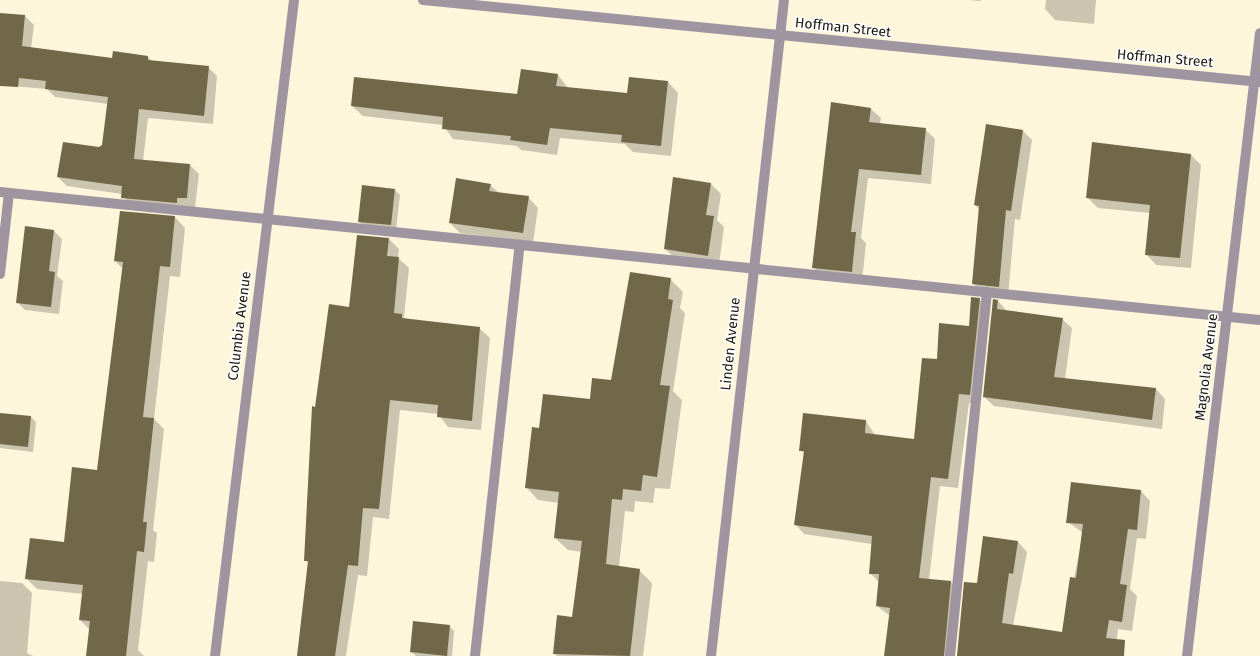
<!DOCTYPE html>
<style>
body{margin:0}
#map{position:relative;width:1260px;height:656px;overflow:hidden;background:#fef6db;font-family:"Fira Sans",sans-serif}
div>[style]{position:absolute}
.shadow>*{inset:0;background:#0003}
.building>*{inset:0;background:#71684a}
.minor>*{height:10px;margin:-5px;padding:0 5px;transform-origin:5px;border-radius:5px;background:#9f95a0}
span{translate:-50% -50%;white-space:nowrap;text-align:center;line-height:1.15;-webkit-text-stroke:3px #fff;paint-order:stroke}
.street-label{font-size:14px;color:#1d190d}
</style>
<div id="map">
<div class="shadow">
<div style="clip-path:polygon(968px 0,981px 0,980px 1px)"></div>
<div style="clip-path:polygon(1046px 0,1096px 0,1094px 24px,1055px 20px,1045px 9px)"></div>
<div style="clip-path:polygon(0 14px,25px 16px,34px 25px,31px 49px,113px 59px,148px 57px,152px 61px,208px 67px,217px 76px,213px 124px,148px 118px,143px 161px,190px 165px,199px 174px,195px 207px,131px 206px,122px 194px,67px 186px,58px 177px,103px 145px,108px 104px,55px 97px,47px 89px,0 85px)"></div>
<div style="clip-path:polygon(558px 75px,568px 88px,628px 94px,668px 82px,678px 93px,671px 156px,633px 152px,625px 144px,560px 138px,557px 155px,521px 150px,517px 146px,453px 139px,443px 125px,363px 116px,352px 106px,518px 96px)"></div>
<div style="clip-path:polygon(832px 103px,871px 109px,881px 118px,880px 124px,925px 129px,935px 139px,931px 184px,868px 178px,861px 238px,866px 243px,862px 281px,823px 277px,813px 267px)"></div>
<div style="clip-path:polygon(1023px 131px,1032px 140px,1020px 220px,1015px 219px,1008px 296px,983px 293px,973px 284px,980px 210px,975px 205px)"></div>
<div style="clip-path:polygon(1191px 155px,1201px 165px,1191px 268px,1156px 265px,1146px 254px,1150px 213px,1098px 208px,1087px 197px)"></div>
<div style="clip-path:polygon(711px 184px,721px 194px,717px 220px,724px 227px,719px 265px,676px 259px,665px 249px)"></div>
<div style="clip-path:polygon(490px 185px,499px 193px,528px 197px,538px 208px,533px 243px,460px 233px,450px 223px)"></div>
<div style="clip-path:polygon(395px 190px,400px 195px,396px 230px,364px 227px,359px 221px)"></div>
<div style="clip-path:polygon(175px 217px,185px 228px,180px 277px,170px 276px,154px 419px,164px 429px,153px 530px,157px 533px,154px 562px,148px 561px,138px 650px,144px 656px,87px 656px,90px 630px,80px 620px,83px 594px,37px 589px,26px 578px,65px 543px,98px 471px,123px 269px,115px 261px)"></div>
<div style="clip-path:polygon(26px 228px,54px 231px,62px 239px,57px 276px,63px 281px,59px 314px,25px 310px,17px 302px)"></div>
<div style="clip-path:polygon(389px 239px,399px 249px,398px 258px,409px 268px,404px 317px,407px 320px,479px 328px,490px 338px,481px 430px,448px 427px,438px 414px,400px 410px,389px 519px,373px 517px,367px 576px,358px 575px,346px 656px,299px 656px,309px 564px,305px 560px,316px 408px,350px 308px)"></div>
<div style="clip-path:polygon(670px 279px,683px 292px,680px 308px,685px 313px,673px 391px,682px 400px,670px 489px,655px 488px,653px 503px,635px 501px,634px 512px,625px 511px,619px 567px,639px 570px,652px 583px,643px 656px,557px 656px,554px 653px,573px 618px,582px 552px,568px 550px,555px 538px,559px 503px,538px 500px,526px 487px,540px 429px,591px 400px,611px 381px)"></div>
<div style="clip-path:polygon(979px 299px,989px 309px,979px 404px,969px 403px,958px 488px,940px 486px,929px 580px,951px 582px,960px 592px,954px 656px,885px 656px,890px 616px,877px 606px,879px 582px,870px 573px,872px 544px,804px 534px,795px 524px,805px 454px,800px 450px,866px 421px,875px 435px,915px 440px,938px 360px,970px 327px)"></div>
<div style="clip-path:polygon(998px 301px,1007px 311px,1062px 319px,1072px 328px,1065px 379px,1156px 389px,1165px 399px,1162px 429px,994px 406px,984px 397px)"></div>
<div style="clip-path:polygon(0 414px,31px 417px,36px 422px,33px 452px,0 448px)"></div>
<div style="clip-path:polygon(1141px 491px,1150px 501px,1146px 539px,1137px 538px,1130px 589px,1137px 596px,1132px 631px,1118px 629px,1115px 656px,957px 656px,978px 584px,1018px 542px,1027px 552px,1013px 626px,1063px 633px,1083px 533px,1068px 522px)"></div>
<div style="clip-path:polygon(0 581px,22px 583px,32px 593px,27px 653px,33px 656px,0 656px)"></div>
<div style="clip-path:polygon(449px 626px,454px 631px,452px 656px,416px 656px,411px 652px)"></div>
</div>
<div class="building">
<div style="clip-path:polygon(0 13px,25px 15px,22px 46px,112px 58px,113px 51px,148px 56px,148px 60px,209px 66px,204px 116px,139px 109px,134px 159px,190px 164px,187px 198px,177px 198px,177px 203px,121px 198px,122px 186px,57px 177px,63px 142px,99px 147px,102px 145px,108px 97px,45px 89px,46px 81px,19px 78px,18px 87px,0 86px)"></div>
<div style="clip-path:polygon(521px 69px,558px 74px,556px 86px,627px 93px,629px 77px,668px 81px,661px 146px,621px 142px,622px 135px,550px 128px,547px 145px,510px 140px,511px 136px,442px 129px,443px 117px,351px 106px,354px 77px,517px 94px)"></div>
<div style="clip-path:polygon(831px 102px,871px 108px,869px 122px,926px 128px,921px 175px,859px 169px,851px 232px,856px 232px,852px 272px,812px 268px)"></div>
<div style="clip-path:polygon(986px 124px,1023px 130px,1011px 211px,1006px 210px,999px 287px,972px 284px,979px 206px,974px 205px)"></div>
<div style="clip-path:polygon(1092px 142px,1191px 154px,1180px 258px,1145px 255px,1150px 205px,1086px 198px)"></div>
<div style="clip-path:polygon(673px 177px,711px 183px,706px 215px,714px 216px,708px 256px,664px 249px)"></div>
<div style="clip-path:polygon(456px 178px,491px 184px,489px 191px,529px 196px,523px 233px,449px 223px)"></div>
<div style="clip-path:polygon(362px 185px,395px 189px,391px 225px,358px 222px)"></div>
<div style="clip-path:polygon(120px 211px,175px 216px,170px 267px,160px 266px,143px 417px,154px 418px,143px 522px,147px 522px,144px 552px,137px 551px,126px 656px,86px 656px,90px 621px,79px 620px,83px 585px,25px 579px,30px 538px,64px 542px,72px 467px,97px 470px,123px 262px,114px 261px)"></div>
<div style="clip-path:polygon(25px 226px,54px 230px,49px 271px,55px 272px,51px 307px,16px 303px)"></div>
<div style="clip-path:polygon(357px 235px,389px 238px,387px 256px,399px 257px,394px 313px,402px 314px,402px 318px,480px 327px,472px 421px,437px 417px,438px 405px,390px 400px,379px 509px,363px 508px,358px 566px,348px 565px,335px 656px,297px 656px,308px 561px,304px 561px,312px 406px,315px 407px,329px 304px,349px 307px)"></div>
<div style="clip-path:polygon(630px 272px,671px 278px,668px 299px,673px 300px,660px 385px,670px 386px,657px 477px,643px 475px,641px 491px,623px 489px,622px 500px,612px 499px,606px 564px,640px 569px,630px 656px,553px 654px,557px 615px,572px 617px,582px 541px,554px 538px,559px 492px,525px 488px,532px 427px,539px 428px,543px 394px,590px 399px,592px 378px,611px 380px)"></div>
<div style="clip-path:polygon(971px 297px,980px 298px,970px 395px,959px 394px,948px 479px,931px 477px,919px 578px,951px 581px,944px 656px,884px 656px,890px 608px,876px 606px,879px 574px,869px 574px,872px 536px,794px 525px,804px 451px,799px 451px,803px 413px,866px 420px,865px 433px,914px 439px,922px 358px,937px 359px,939px 323px,969px 326px)"></div>
<div style="clip-path:polygon(993px 299px,998px 300px,997px 309px,1063px 318px,1054px 377px,1156px 388px,1152px 420px,983px 397px)"></div>
<div style="clip-path:polygon(0 413px,31px 416px,28px 447px,0 444px)"></div>
<div style="clip-path:polygon(1071px 482px,1141px 490px,1137px 530px,1128px 529px,1120px 584px,1127px 585px,1122px 622px,1109px 620px,1106px 638px,1125px 640px,1124px 656px,957px 656px,964px 582px,977px 583px,983px 536px,1018px 541px,1013px 574px,1009px 573px,1002px 623px,1062px 632px,1070px 577px,1076px 578px,1083px 524px,1066px 523px)"></div>
<div style="clip-path:polygon(413px 621px,450px 625px,447px 656px,410px 652px)"></div>
</div>
<div class="minor">
<div style="left:423px;top:0;width:841px;rotate:5.6deg"></div>
<div style="left:0;top:192px;width:1266px;rotate:5.8deg"></div>
<div style="left:0;top:274px;width:81px;rotate:-83.7deg"></div>
<div style="left:215px;top:656px;width:661px;rotate:-83.13deg"></div>
<div style="left:475px;top:656px;width:414px;rotate:-83.8deg"></div>
<div style="left:711px;top:656px;width:660px;rotate:-83.65deg"></div>
<div style="left:950px;top:656px;width:366px;rotate:-84.2deg"></div>
<div style="left:1187px;top:656px;width:627px;rotate:-83.32deg"></div>
</div>
<div class="street-label">
<span style="left:843px;top:28px;rotate:6deg">Hoffman Street</span>
<span style="left:1165px;top:59px;rotate:5deg">Hoffman Street</span>
<span style="left:240px;top:326px;rotate:-83deg">Columbia Avenue</span>
<span style="left:731px;top:344px;rotate:-84deg">Linden Avenue</span>
<span style="left:1207px;top:367px;rotate:-83deg">Magnolia Avenue</span>
</div>
</div>
